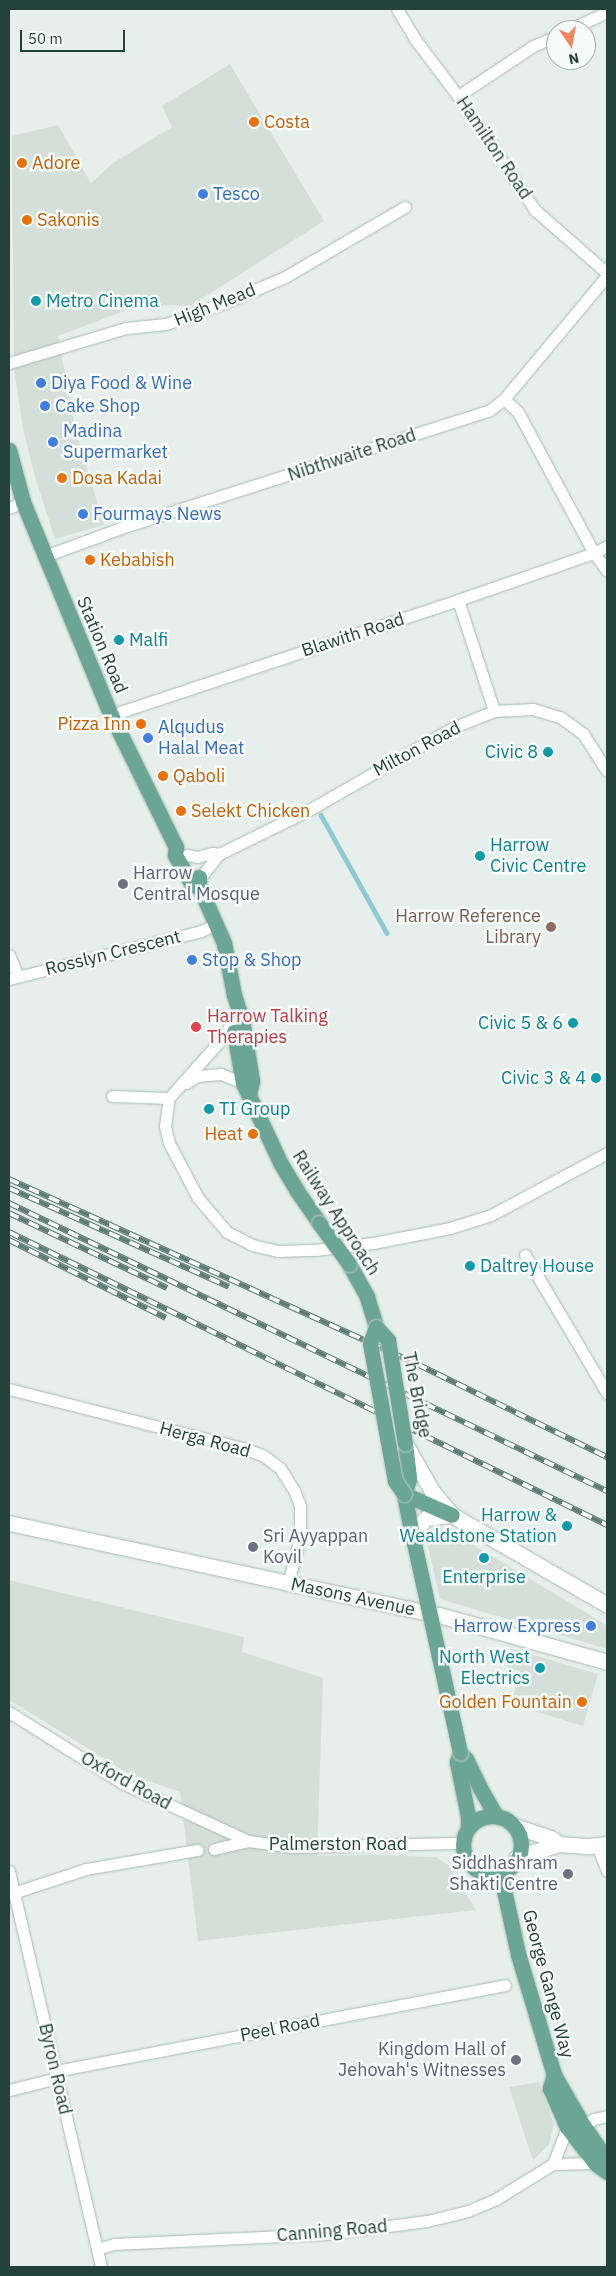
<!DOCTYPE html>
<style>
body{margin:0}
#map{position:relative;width:616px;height:2276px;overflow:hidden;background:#e6efeb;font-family:"IBM Plex Sans",sans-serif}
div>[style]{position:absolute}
.built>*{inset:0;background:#d4dfda}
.stream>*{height:4.5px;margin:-2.25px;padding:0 2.25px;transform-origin:2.25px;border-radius:2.25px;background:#8ec9d4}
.roads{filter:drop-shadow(0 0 1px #a8b8b2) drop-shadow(0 0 1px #a8b8b2)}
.minor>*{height:11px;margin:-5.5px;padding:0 5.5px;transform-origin:5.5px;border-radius:5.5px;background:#fff}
.tertiary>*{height:15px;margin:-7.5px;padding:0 7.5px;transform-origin:7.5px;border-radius:7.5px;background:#fff}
.primary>*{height:15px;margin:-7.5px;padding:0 7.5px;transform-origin:7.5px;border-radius:7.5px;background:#6aa596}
.primary>.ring{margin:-7.5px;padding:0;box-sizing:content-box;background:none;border:15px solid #6aa596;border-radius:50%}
.rail>*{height:5.5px;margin-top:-2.75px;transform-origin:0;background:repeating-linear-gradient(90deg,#f7fbf9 0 11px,#5f7d75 0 22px);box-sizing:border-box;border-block:1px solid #5f7d75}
.bridges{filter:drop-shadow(0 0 1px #c2cac8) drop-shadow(0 0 1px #c2cac8)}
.primary-bridge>*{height:15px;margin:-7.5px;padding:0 7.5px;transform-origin:7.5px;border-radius:7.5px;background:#6aa596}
.dots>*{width:14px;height:14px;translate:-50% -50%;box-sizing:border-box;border:2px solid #f7fbf9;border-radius:50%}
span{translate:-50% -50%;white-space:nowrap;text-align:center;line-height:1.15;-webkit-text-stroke:5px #f7fbf9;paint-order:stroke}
.food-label{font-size:18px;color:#c56008}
.left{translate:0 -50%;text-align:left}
.right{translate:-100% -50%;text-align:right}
.street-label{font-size:18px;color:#24423a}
.shop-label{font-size:18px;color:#366cbe}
.culture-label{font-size:18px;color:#0d838f}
.worship-label{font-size:18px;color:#5b616d}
.education-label{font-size:18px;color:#785e54}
.health-label{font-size:18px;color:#be3a42}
.frame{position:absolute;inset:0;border:10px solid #24423a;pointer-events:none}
.north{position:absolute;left:546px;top:20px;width:50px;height:50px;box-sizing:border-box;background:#f7fbf9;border:1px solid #a3b1ad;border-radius:50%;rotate:168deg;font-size:14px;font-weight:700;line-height:20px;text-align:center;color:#24423a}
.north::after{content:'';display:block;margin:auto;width:18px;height:22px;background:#f4845f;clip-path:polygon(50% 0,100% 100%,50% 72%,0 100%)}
.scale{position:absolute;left:20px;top:30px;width:105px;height:22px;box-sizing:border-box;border:2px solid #24423a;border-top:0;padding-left:6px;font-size:15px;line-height:18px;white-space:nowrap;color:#24423a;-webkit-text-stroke:4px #f7fbf9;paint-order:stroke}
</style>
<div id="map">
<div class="built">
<div style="clip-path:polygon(230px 64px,324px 221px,192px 305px,137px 306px,58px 336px,75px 428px,104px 525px,55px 539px,35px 477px,23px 429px,14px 369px,12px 136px,58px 125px,91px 183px,113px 163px,172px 127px,162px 106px)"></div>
<div style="clip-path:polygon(440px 1529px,477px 1547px,600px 1621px,607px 1626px,607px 1649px,440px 1599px,427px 1542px,435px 1540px)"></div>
<div style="clip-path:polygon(9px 1580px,244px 1637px,242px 1652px,323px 1678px,317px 1856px,373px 1855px,436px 1857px,448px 1865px,476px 1910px,198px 1941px,180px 1792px,131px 1775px,9px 1700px)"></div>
<div style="clip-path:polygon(513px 1649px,598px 1674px,583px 1726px,511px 1704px,520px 1671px,507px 1667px)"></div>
<div style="clip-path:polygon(539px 2082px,554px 2124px,549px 2144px,533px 2161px,509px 2087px)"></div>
</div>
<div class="stream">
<div style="left:321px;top:815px;width:135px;rotate:60.8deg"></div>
</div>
<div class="roads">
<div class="minor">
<div style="left:397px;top:9px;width:35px;rotate:59deg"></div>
<div style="left:415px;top:39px;width:71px;rotate:53deg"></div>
<div style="left:458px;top:96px;width:138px;rotate:56deg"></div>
<div style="left:535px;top:210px;width:96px;rotate:41.2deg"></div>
<div style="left:568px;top:30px;width:43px;rotate:-24.8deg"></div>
<div style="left:458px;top:96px;width:90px;rotate:-33.7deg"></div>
<div style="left:533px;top:46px;width:25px;rotate:-23deg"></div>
<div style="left:9px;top:363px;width:122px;rotate:-16.7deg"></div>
<div style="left:126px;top:328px;width:40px;rotate:-5.7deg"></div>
<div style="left:166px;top:324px;width:69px;rotate:-20.3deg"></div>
<div style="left:231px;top:300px;width:59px;rotate:-23.1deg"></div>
<div style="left:285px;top:277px;width:139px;rotate:-30.3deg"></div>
<div style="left:504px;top:399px;width:19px;rotate:43deg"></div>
<div style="left:518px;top:412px;width:160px;rotate:61.7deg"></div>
<div style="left:594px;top:553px;width:22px;rotate:54deg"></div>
<div style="left:9px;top:508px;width:15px;rotate:-23deg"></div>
<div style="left:45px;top:556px;width:81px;rotate:-20.2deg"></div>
<div style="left:121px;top:528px;width:387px;rotate:-17.7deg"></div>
<div style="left:490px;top:410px;width:18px;rotate:-38deg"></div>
<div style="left:504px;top:399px;width:160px;rotate:-50.1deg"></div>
<div style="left:458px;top:600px;width:117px;rotate:72deg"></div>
<div style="left:111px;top:715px;width:366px;rotate:-18.3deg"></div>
<div style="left:458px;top:600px;width:144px;rotate:-19.1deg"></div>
<div style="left:594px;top:553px;width:15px;rotate:-28deg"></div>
<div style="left:187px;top:855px;width:10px;rotate:11deg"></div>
<div style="left:197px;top:857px;width:16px;rotate:-15deg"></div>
<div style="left:212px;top:853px;width:7px;rotate:8deg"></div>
<div style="left:219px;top:854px;width:100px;rotate:-26.1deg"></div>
<div style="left:309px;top:810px;width:165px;rotate:-29.8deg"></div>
<div style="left:452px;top:728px;width:45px;rotate:-22deg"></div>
<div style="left:494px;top:711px;width:39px;rotate:-3deg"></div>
<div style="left:533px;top:709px;width:28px;rotate:17deg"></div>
<div style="left:560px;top:717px;width:29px;rotate:36deg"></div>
<div style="left:583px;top:734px;width:44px;rotate:57deg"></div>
<div style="left:200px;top:878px;width:31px;rotate:-52deg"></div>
<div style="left:9px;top:955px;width:23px;rotate:67deg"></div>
<div style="left:9px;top:979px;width:198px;rotate:-14deg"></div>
<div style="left:201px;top:931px;width:17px;rotate:-24deg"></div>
<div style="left:232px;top:1019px;width:16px;rotate:112deg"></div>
<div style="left:226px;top:1034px;width:86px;rotate:131.7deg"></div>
<div style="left:169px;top:1098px;width:28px;rotate:98deg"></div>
<div style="left:165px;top:1126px;width:17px;rotate:77deg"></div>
<div style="left:169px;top:1143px;width:62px;rotate:62.2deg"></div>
<div style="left:198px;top:1198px;width:45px;rotate:49.5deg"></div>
<div style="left:227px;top:1232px;width:28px;rotate:27deg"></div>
<div style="left:252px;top:1245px;width:27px;rotate:13deg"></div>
<div style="left:278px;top:1251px;width:37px;rotate:-2deg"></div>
<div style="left:315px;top:1250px;width:58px;rotate:-6.9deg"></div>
<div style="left:373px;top:1243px;width:78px;rotate:-11deg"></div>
<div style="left:450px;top:1228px;width:43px;rotate:-17.6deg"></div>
<div style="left:491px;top:1215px;width:132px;rotate:-28.1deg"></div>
<div style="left:186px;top:1083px;width:13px;rotate:-32deg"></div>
<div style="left:197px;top:1076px;width:24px;rotate:-5deg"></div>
<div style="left:221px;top:1074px;width:24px;rotate:22deg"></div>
<div style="left:112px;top:1096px;width:57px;rotate:2deg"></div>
<div style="left:525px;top:1255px;width:161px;rotate:59.3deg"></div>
<div style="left:9px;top:1389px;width:244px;rotate:14.2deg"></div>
<div style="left:246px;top:1449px;width:19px;rotate:21deg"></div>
<div style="left:264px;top:1456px;width:20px;rotate:37deg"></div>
<div style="left:280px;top:1468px;width:26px;rotate:58deg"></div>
<div style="left:294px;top:1490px;width:17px;rotate:69deg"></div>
<div style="left:300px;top:1506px;width:31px;rotate:90deg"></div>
<div style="left:300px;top:1537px;width:48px;rotate:104.6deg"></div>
<div style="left:9px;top:1712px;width:133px;rotate:32.1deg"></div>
<div style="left:122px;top:1783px;width:139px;rotate:24.7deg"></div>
<div style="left:597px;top:1846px;width:27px;rotate:68deg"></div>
<div style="left:214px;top:1849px;width:35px;rotate:-13deg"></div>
<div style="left:248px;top:1841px;width:46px;rotate:7.4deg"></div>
<div style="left:294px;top:1847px;width:169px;rotate:-1.4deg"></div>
<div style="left:9px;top:1871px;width:407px;rotate:76.9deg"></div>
<div style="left:13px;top:1893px;width:77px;rotate:-18.2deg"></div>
<div style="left:86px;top:1869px;width:113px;rotate:-9.7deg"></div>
<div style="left:55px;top:2071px;width:458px;rotate:-10.8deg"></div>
<div style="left:9px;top:2090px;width:49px;rotate:-14deg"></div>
<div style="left:580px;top:2131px;width:7px;rotate:-63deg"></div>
<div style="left:583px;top:2125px;width:13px;rotate:-29deg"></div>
<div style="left:594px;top:2119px;width:13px;rotate:-13deg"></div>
<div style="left:553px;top:2164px;width:40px;rotate:-69deg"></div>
<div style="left:97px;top:2249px;width:18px;rotate:-16deg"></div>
<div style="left:114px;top:2244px;width:212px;rotate:-2.7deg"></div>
<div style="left:326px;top:2234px;width:102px;rotate:-7.3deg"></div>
<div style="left:427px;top:2221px;width:42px;rotate:-13.7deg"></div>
<div style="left:468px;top:2211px;width:30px;rotate:-23deg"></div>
<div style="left:496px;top:2199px;width:67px;rotate:-31.6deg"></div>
<div style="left:553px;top:2164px;width:42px;rotate:-1.4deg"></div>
</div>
<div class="tertiary">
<div style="left:406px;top:1445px;width:53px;rotate:60.5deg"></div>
<div style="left:432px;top:1491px;width:31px;rotate:50deg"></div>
<div style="left:452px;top:1515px;width:179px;rotate:30.1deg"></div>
<div style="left:9px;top:1523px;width:440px;rotate:12.1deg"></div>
<div style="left:439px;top:1615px;width:174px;rotate:15.6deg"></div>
<div style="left:412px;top:1534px;width:21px;rotate:-49deg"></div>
<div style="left:426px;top:1518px;width:26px;rotate:-7deg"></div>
<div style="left:514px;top:1826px;width:39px;rotate:18deg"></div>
<div style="left:551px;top:1838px;width:10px;rotate:37deg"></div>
<div style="left:559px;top:1844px;width:31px;rotate:4deg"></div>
<div style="left:590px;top:1846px;width:17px;rotate:-7deg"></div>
<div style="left:517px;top:1857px;width:44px;rotate:-17.2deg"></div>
</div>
<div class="primary">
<div style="left:9px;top:450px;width:54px;rotate:74.9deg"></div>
<div style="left:23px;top:502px;width:230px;rotate:67.6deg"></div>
<div style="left:111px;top:715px;width:147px;rotate:63.8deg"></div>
<div style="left:176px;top:847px;width:8px;rotate:97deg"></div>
<div style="left:175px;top:855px;width:34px;rotate:60deg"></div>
<div style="left:192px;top:885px;width:7px;rotate:8deg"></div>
<div style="left:199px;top:877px;width:9px;rotate:90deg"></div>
<div style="left:199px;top:886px;width:62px;rotate:66.3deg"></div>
<div style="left:224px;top:943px;width:53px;rotate:79.1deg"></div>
<div style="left:234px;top:995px;width:26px;rotate:72deg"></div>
<div style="left:242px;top:1020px;width:62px;rotate:80.7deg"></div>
<div style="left:252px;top:1081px;width:13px;rotate:103deg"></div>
<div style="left:234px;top:1032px;width:52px;rotate:80deg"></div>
<div style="left:243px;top:1083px;width:89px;rotate:64.9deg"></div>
<div style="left:281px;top:1164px;width:31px;rotate:59deg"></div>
<div style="left:297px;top:1191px;width:39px;rotate:55deg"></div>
<div style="left:349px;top:1264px;width:38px;rotate:61deg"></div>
<div style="left:367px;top:1297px;width:31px;rotate:73deg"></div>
<div style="left:405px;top:1444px;width:35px;rotate:83deg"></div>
<div style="left:409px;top:1479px;width:16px;rotate:108deg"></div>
<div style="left:404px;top:1494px;width:41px;rotate:78.7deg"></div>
<div style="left:404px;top:1494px;width:52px;rotate:23.6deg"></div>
<div class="ring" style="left:463px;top:1816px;width:43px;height:43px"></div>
<div style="left:468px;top:1828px;width:12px;rotate:-90deg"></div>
<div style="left:468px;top:1816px;width:55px;rotate:-101.5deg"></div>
<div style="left:457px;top:1762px;width:9px;rotate:-72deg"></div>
<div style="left:460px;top:1753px;width:8px;rotate:45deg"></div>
<div style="left:466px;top:1759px;width:32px;rotate:64deg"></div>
<div style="left:480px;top:1788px;width:32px;rotate:60deg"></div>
<div style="left:500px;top:1872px;width:84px;rotate:77.6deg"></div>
<div style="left:518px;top:1954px;width:126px;rotate:73.4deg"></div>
<div style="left:554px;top:2075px;width:58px;rotate:59.9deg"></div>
<div style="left:583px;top:2125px;width:42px;rotate:55.6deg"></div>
<div style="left:554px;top:2075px;width:14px;rotate:107deg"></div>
<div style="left:550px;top:2088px;width:43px;rotate:66.4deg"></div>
<div style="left:567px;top:2127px;width:46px;rotate:52.1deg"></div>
<div style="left:595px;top:2163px;width:15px;rotate:37deg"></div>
</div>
</div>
<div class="rail">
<div style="left:9px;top:1179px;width:448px;rotate:24.4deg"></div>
<div style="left:417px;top:1364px;width:212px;rotate:26.1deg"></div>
<div style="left:9px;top:1188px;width:241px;rotate:24.2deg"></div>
<div style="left:9px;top:1203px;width:664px;rotate:25.72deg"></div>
<div style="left:9px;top:1213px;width:175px;rotate:25.4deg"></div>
<div style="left:9px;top:1232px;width:666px;rotate:26.1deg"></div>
<div style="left:9px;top:1240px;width:175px;rotate:26.4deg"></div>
</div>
<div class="bridges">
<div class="primary-bridge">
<div style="left:319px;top:1223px;width:51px;rotate:53.8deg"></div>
<div style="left:404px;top:1494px;width:16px;rotate:-125deg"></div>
<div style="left:395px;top:1481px;width:140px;rotate:-100.3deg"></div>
<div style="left:370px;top:1343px;width:17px;rotate:-69deg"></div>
<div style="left:376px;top:1327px;width:18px;rotate:47deg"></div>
<div style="left:388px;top:1340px;width:105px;rotate:80.7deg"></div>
<div style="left:412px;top:1534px;width:224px;rotate:77.6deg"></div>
</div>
</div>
<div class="dots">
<div style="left:254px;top:122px;background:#e8710a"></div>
<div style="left:22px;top:163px;background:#e8710a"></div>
<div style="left:203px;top:194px;background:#3f7fe0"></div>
<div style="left:27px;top:220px;background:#e8710a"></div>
<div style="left:36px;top:301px;background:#0f9aa8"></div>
<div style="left:41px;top:383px;background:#3f7fe0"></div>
<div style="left:45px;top:406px;background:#3f7fe0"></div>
<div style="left:53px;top:442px;background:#3f7fe0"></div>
<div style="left:62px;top:478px;background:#e8710a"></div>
<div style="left:83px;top:514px;background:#3f7fe0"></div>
<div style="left:90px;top:560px;background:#e8710a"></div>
<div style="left:119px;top:640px;background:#0f9aa8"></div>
<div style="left:141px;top:724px;background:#e8710a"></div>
<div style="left:148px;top:738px;background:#3f7fe0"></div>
<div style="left:548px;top:752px;background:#0f9aa8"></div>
<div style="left:163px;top:776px;background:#e8710a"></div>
<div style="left:181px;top:811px;background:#e8710a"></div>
<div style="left:480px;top:856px;background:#0f9aa8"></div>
<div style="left:123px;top:884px;background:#6b7280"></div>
<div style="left:551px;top:927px;background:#8d6e63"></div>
<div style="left:192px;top:960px;background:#3f7fe0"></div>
<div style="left:573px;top:1023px;background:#0f9aa8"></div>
<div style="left:196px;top:1027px;background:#e0444e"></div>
<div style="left:596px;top:1078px;background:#0f9aa8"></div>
<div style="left:209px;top:1109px;background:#0f9aa8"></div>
<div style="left:253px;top:1134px;background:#e8710a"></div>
<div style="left:470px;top:1266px;background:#0f9aa8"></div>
<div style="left:567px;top:1526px;background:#0f9aa8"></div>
<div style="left:253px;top:1547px;background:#6b7280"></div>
<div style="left:484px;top:1558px;background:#0f9aa8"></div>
<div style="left:591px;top:1626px;background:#3f7fe0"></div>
<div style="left:540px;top:1668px;background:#0f9aa8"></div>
<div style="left:582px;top:1702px;background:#e8710a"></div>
<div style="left:568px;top:1874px;background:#6b7280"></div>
<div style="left:516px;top:2060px;background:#6b7280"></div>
</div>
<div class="food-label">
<span class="left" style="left:264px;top:122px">Costa</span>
<span class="left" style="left:32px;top:163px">Adore</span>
<span class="left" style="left:37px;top:220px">Sakonis</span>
<span class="left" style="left:72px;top:478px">Dosa Kadai</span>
<span class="left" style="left:100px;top:560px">Kebabish</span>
<span class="right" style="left:131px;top:724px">Pizza Inn</span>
<span class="left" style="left:173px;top:776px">Qaboli</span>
<span class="left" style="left:191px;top:811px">Selekt Chicken</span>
<span class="right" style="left:243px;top:1134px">Heat</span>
<span class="right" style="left:572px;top:1702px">Golden Fountain</span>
</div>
<div class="street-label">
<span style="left:494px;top:148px;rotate:56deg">Hamilton Road</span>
<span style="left:215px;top:305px;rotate:-22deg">High Mead</span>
<span style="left:352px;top:455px;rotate:-18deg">Nibthwaite Road</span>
<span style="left:353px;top:635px;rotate:-18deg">Blawith Road</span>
<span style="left:102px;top:645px;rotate:67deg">Station Road</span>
<span style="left:417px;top:749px;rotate:-28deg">Milton Road</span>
<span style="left:113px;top:953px;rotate:-14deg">Rosslyn Crescent</span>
<span style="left:336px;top:1213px;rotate:57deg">Railway Approach</span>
<span style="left:417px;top:1395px;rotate:79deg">The Bridge</span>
<span style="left:205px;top:1440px;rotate:15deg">Herga Road</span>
<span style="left:353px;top:1597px;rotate:12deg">Masons Avenue</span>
<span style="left:126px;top:1781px;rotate:29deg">Oxford Road</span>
<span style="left:338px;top:1844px">Palmerston Road</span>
<span style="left:548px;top:1984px;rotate:75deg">George Gange Way</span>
<span style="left:280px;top:2028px;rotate:-11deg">Peel Road</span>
<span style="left:55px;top:2069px;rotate:77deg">Byron Road</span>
<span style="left:332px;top:2231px;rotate:-5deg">Canning Road</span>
</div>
<div class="shop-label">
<span class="left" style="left:213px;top:194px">Tesco</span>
<span class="left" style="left:51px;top:383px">Diya Food &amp; Wine</span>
<span class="left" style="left:55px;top:406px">Cake Shop</span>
<span class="left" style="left:63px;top:442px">Madina<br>Supermarket</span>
<span class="left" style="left:93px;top:514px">Fourmays News</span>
<span class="left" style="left:158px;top:738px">Alqudus<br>Halal Meat</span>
<span class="left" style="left:202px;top:960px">Stop &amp; Shop</span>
<span class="right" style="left:581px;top:1626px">Harrow Express</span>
</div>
<div class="culture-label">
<span class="left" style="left:46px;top:301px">Metro Cinema</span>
<span class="left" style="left:129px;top:640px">Malfi</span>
<span class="right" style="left:538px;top:752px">Civic 8</span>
<span class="left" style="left:490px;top:856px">Harrow<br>Civic Centre</span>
<span class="right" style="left:563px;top:1023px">Civic 5 &amp; 6</span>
<span class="right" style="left:586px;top:1078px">Civic 3 &amp; 4</span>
<span class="left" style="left:219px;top:1109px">TI Group</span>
<span class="left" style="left:480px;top:1266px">Daltrey House</span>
<span class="right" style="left:557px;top:1526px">Harrow &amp;<br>Wealdstone Station</span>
<span style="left:484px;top:1577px">Enterprise</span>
<span class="right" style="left:530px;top:1668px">North West<br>Electrics</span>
</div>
<div class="worship-label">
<span class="left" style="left:133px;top:884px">Harrow<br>Central Mosque</span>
<span class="left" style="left:263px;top:1547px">Sri Ayyappan<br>Kovil</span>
<span class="right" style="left:558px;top:1874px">Siddhashram<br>Shakti Centre</span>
<span class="right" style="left:506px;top:2060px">Kingdom Hall of<br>Jehovah's Witnesses</span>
</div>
<div class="education-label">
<span class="right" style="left:541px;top:927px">Harrow Reference<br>Library</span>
</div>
<div class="health-label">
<span class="left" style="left:207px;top:1027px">Harrow Talking<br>Therapies</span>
</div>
<div class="frame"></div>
<div class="north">N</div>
<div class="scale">50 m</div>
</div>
